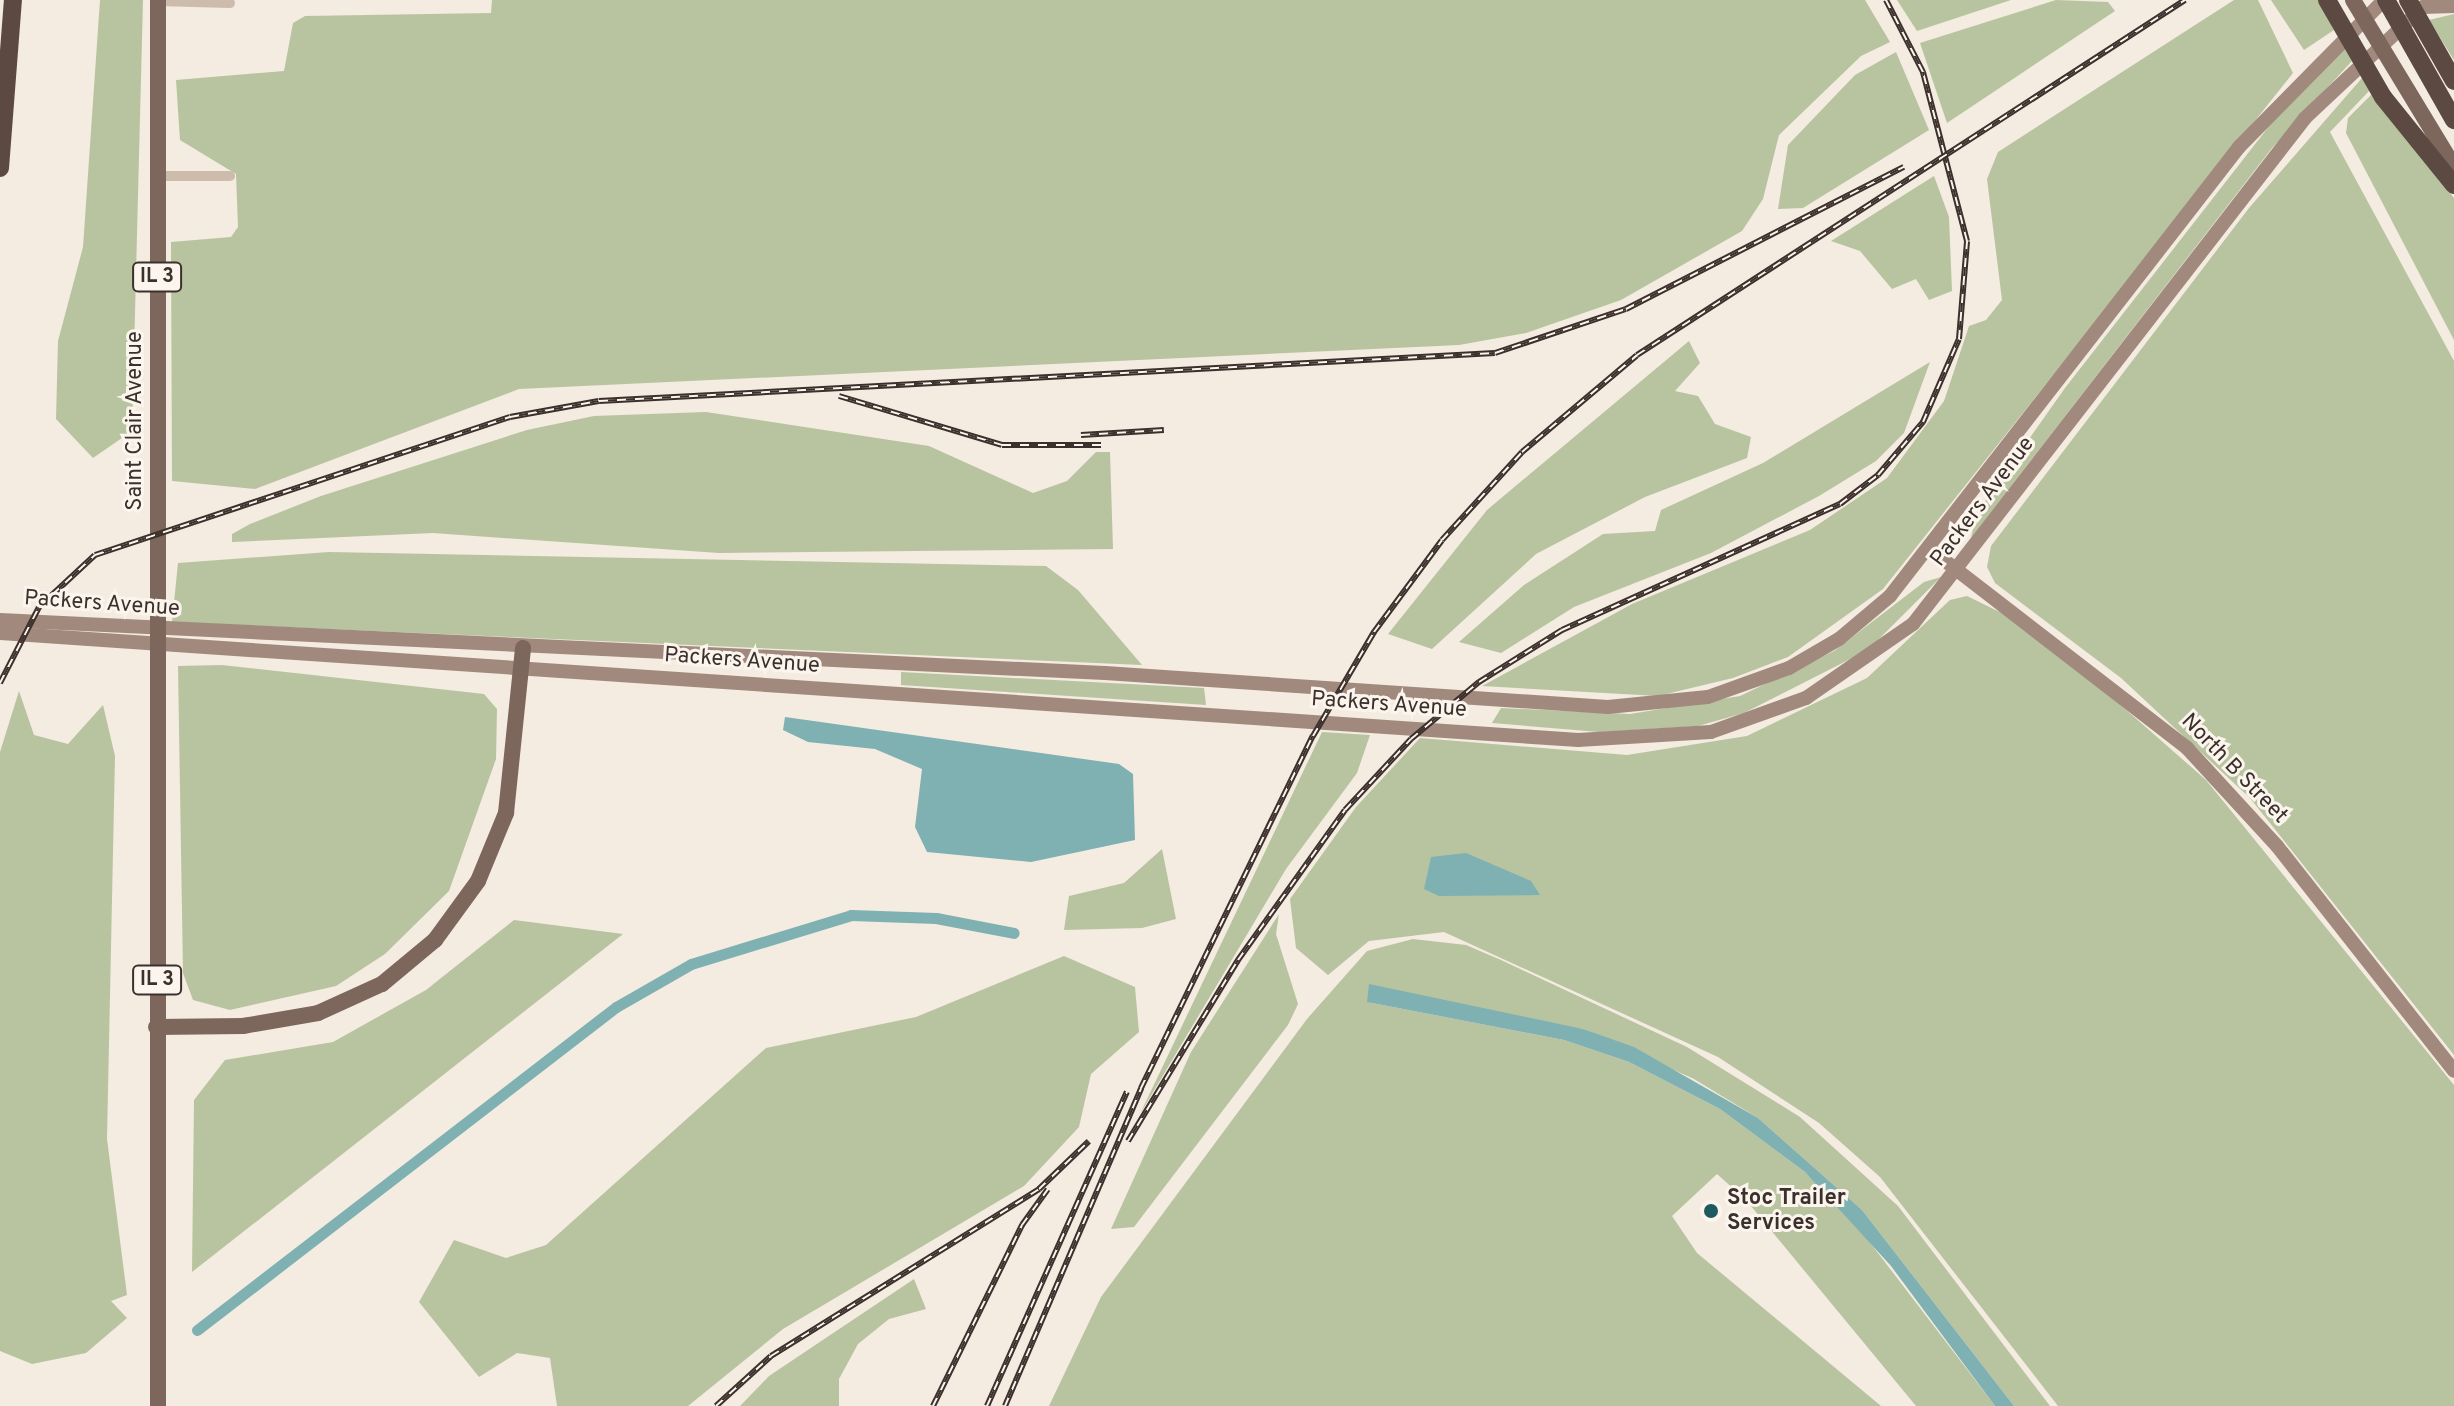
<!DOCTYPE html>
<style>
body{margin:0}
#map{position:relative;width:2454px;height:1406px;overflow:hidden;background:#f4ebe1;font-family:Overpass,sans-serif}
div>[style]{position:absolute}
.green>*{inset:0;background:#b8c4a0}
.water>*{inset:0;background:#7fb0b2}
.canal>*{height:11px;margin:-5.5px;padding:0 5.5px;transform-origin:5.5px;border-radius:5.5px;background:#7fb0b2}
.street>*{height:10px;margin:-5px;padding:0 5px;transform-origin:5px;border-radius:5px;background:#cdbbac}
.secondary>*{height:14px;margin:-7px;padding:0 7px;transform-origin:7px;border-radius:7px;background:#a18a7d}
.primary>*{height:16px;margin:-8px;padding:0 8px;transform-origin:8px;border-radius:8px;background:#7d675c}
.highway>*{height:18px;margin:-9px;padding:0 9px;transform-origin:9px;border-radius:9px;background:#5c4a42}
.rail>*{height:6px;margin-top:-3px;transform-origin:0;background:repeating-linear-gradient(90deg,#fbf5ee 0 9px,#3b302b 0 18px);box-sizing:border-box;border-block:2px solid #3b302b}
.dots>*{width:22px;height:22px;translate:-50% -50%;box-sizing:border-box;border:4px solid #fbf5ee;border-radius:50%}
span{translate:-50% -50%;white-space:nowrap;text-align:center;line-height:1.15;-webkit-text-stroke:6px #fbf5ee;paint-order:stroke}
.shield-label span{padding:2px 6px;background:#fbf5ee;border:2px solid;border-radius:6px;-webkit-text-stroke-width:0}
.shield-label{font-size:20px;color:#3b302b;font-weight:700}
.street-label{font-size:22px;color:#3b302b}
.poi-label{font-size:22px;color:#3b302b;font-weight:700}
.left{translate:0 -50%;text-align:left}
</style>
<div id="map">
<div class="green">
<div style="clip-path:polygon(100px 0,143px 0,132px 431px,93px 458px,56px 419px,58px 341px,83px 247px)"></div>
<div style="clip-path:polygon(492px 0,1865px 0,1890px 42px,1861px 56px,1779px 135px,1763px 199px,1742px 231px,1621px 300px,1526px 333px,1459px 345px,519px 389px,255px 489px,172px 481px,171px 242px,231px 237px,238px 227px,236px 174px,180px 140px,176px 80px,284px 71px,293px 23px,305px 16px,491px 13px)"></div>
<div style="clip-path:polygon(1897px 0,2011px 0,1917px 31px)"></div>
<div style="clip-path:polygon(2056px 0,2108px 2px,2115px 11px,1947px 123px,1920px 43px)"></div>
<div style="clip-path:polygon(2234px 0,2258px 0,2293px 73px,1883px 589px,1788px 657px,1733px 678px,1658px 696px,1482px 686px,1632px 604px,1810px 530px,1887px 478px,1944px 401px,1969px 326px,1986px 320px,2002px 300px,1987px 179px,1998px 152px)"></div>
<div style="clip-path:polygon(2271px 0,2318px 0,2334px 30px,2304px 50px)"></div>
<div style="clip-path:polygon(2454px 14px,2454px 60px,2429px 20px)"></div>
<div style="clip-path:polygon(2345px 47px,2352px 61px,2272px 148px,1971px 538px,1976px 514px,2065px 388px,2270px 125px)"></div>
<div style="clip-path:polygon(1896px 52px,1929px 130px,1803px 208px,1778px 209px,1788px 145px,1855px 75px)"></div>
<div style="clip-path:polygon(2362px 78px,2370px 90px,2330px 132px,2454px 361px,2454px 1055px,2250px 798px,2121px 678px,1995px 583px,1987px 567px,1991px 546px,2249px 208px)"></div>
<div style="clip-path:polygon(2372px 94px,2454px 198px,2454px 340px,2346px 133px,2348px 118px)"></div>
<div style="clip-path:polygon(1934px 176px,1949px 217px,1952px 291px,1929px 300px,1916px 279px,1892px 289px,1860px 251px,1831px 241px)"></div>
<div style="clip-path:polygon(1689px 341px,1700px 363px,1675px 391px,1698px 396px,1715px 424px,1751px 437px,1747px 458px,1645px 497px,1536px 554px,1432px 649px,1388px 634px,1487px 510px)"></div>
<div style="clip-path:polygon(1930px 362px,1904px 433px,1876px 461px,1819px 496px,1711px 553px,1574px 607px,1501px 653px,1459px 642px,1524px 585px,1603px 534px,1655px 531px,1661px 510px,1763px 463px)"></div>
<div style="clip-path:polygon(706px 412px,929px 446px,1033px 493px,1067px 481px,1096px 452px,1110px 452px,1113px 549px,719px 553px,433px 533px,232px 542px,232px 534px,250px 524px,321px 496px,527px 430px,594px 416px)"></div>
<div style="clip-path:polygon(329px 552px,1046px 566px,1078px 590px,1142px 665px,172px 622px,178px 563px)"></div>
<div style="clip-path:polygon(1941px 577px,1868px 650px,1744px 713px,1698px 726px,1599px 732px,1492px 723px,1501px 708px,1630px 714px,1740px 696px,1834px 651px,1924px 582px)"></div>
<div style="clip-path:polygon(1967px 596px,2010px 617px,2091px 679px,2206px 780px,2454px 1085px,2454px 1406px,2058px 1406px,1880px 1177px,1819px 1123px,1718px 1057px,1444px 932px,1369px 941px,1328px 975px,1296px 948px,1290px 899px,1356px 807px,1420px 738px,1627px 755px,1747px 736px,1867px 678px,1950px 600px)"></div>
<div style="clip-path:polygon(222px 665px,484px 694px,497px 709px,496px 759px,449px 891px,385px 954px,336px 986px,230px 1010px,193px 1000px,183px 973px,178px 666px)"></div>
<div style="clip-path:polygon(901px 672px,1204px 688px,1206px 705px,901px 685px)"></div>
<div style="clip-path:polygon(19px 691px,34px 735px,68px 744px,103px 705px,115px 756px,107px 1139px,127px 1295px,111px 1301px,127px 1318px,86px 1353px,32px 1364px,0 1351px,0 752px)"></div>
<div style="clip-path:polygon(1322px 732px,1370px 735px,1357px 773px,1286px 869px,1140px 1114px)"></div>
<div style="clip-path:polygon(1162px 849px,1176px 919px,1142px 928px,1064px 930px,1069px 896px,1124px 883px)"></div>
<div style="clip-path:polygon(1279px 914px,1276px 934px,1298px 1004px,1288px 1025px,1134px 1227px,1111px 1229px,1191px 1052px)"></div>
<div style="clip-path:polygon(514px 920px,623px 934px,192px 1272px,194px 1100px,225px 1060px,333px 1042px,426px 990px)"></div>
<div style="clip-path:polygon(1413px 939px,1466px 945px,1501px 960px,1687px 1047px,1800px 1117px,1898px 1206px,2050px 1406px,2014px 1406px,1862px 1210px,1758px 1118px,1694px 1079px,1583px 1029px,1367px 1002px,1564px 1040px,1629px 1062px,1720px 1109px,1805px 1172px,1855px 1223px,1995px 1406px,1916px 1406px,1746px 1200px,1717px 1174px,1672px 1216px,1697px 1253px,1881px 1406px,1049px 1406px,1101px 1297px,1307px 1019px,1367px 951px)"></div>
<div style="clip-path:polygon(1064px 956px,1135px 987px,1139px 1032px,1091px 1074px,1079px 1127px,1024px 1186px,783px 1329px,688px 1406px,557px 1406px,550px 1358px,517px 1353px,479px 1377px,419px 1302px,454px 1240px,506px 1258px,546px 1245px,766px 1048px,916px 1017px)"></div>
<div style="clip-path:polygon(914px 1279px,926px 1309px,889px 1319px,858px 1344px,839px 1379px,839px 1406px,740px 1406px,769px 1376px)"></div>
</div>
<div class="water">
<div style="clip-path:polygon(785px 717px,1119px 764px,1133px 774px,1135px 840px,1031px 862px,927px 852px,915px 827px,922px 769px,875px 749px,808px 742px,783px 730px)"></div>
<div style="clip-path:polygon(1466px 853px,1531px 881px,1540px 895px,1439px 896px,1424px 889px,1431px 857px)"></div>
<div style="clip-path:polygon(1369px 984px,1583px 1029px,1634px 1047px,1758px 1118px,1862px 1210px,2014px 1406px,1995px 1406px,1891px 1266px,1805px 1172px,1720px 1109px,1629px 1062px,1564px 1040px,1367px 1002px)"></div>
</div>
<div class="canal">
<div style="left:197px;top:1330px;width:529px;rotate:-37.63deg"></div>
<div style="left:616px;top:1007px;width:86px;rotate:-29.8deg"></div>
<div style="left:691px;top:964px;width:167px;rotate:-17deg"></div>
<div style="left:851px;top:915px;width:85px;rotate:2deg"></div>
<div style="left:936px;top:918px;width:79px;rotate:10.9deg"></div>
</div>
<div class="street">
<div style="left:158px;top:1px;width:72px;rotate:1.6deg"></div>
<div style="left:156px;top:176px;width:74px"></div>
</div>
<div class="secondary">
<div style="left:1931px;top:550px;width:324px;rotate:37.7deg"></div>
<div style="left:2187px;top:748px;width:133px;rotate:47.4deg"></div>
<div style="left:2277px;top:846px;width:286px;rotate:51.8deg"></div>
<div style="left:0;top:620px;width:1106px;rotate:2.75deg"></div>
<div style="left:1105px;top:673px;width:504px;rotate:3.87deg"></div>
<div style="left:1608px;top:707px;width:100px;rotate:-5.7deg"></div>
<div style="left:1708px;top:697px;width:86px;rotate:-19.7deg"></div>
<div style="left:1789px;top:668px;width:58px;rotate:-30.1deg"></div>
<div style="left:1839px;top:639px;width:67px;rotate:-40.1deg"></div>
<div style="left:1890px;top:596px;width:569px;rotate:-52.14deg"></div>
<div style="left:2239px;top:147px;width:206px;rotate:-45.4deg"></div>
<div style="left:0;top:633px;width:1582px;rotate:3.88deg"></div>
<div style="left:1578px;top:740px;width:133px;rotate:-3.4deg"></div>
<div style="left:1711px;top:732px;width:101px;rotate:-19.7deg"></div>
<div style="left:1806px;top:698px;width:130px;rotate:-34.7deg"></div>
<div style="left:1913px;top:624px;width:640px;rotate:-52.23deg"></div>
<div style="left:2305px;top:118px;width:162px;rotate:-43.2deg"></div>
<div style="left:2423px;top:7px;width:31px;rotate:-2deg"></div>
</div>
<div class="primary">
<div style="left:158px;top:0;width:1406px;rotate:90deg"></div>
<div style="left:2353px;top:0;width:195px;rotate:58.8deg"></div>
<div style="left:156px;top:1027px;width:87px;rotate:-0.7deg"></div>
<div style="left:243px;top:1026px;width:76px;rotate:-9.8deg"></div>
<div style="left:318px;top:1013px;width:70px;rotate:-24.4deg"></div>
<div style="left:382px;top:984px;width:69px;rotate:-39.7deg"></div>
<div style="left:435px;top:940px;width:73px;rotate:-53.9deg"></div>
<div style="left:478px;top:881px;width:74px;rotate:-67.6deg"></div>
<div style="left:506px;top:813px;width:166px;rotate:-84.1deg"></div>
</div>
<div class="highway">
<div style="left:2327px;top:0;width:112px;rotate:60deg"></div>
<div style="left:2383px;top:97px;width:113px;rotate:51.1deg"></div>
<div style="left:2386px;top:0;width:138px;rotate:60.5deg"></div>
<div style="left:2408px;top:0;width:93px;rotate:60.4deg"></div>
<div style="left:0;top:168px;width:169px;rotate:-85.6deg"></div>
</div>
<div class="rail">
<div style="left:839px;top:396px;width:170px;rotate:16.7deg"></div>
<div style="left:1002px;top:445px;width:99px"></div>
<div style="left:1081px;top:435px;width:83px;rotate:-3.4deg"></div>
<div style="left:0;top:683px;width:85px;rotate:-62.8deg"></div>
<div style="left:39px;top:607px;width:76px;rotate:-42.9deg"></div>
<div style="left:95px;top:555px;width:437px;rotate:-18.4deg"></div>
<div style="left:510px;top:417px;width:90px;rotate:-10.2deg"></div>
<div style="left:599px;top:401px;width:897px;rotate:-3.07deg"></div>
<div style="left:1495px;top:353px;width:138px;rotate:-18.6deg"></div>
<div style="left:1626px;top:309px;width:312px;rotate:-27.1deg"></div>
<div style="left:1128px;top:1141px;width:212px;rotate:-58.7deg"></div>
<div style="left:1238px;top:960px;width:184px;rotate:-54.5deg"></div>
<div style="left:1345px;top:810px;width:97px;rotate:-47.1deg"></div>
<div style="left:1411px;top:739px;width:89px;rotate:-40deg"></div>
<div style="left:1479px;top:682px;width:98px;rotate:-32.1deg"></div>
<div style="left:1562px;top:630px;width:305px;rotate:-24.4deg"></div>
<div style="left:1840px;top:504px;width:48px;rotate:-37.3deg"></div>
<div style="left:1878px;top:475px;width:70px;rotate:-49.7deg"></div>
<div style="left:1923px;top:422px;width:90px;rotate:-66.6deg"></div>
<div style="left:1959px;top:339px;width:98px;rotate:-85.3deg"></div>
<div style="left:1967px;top:241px;width:175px;rotate:-104.6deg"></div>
<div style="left:1923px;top:72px;width:81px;rotate:-117.2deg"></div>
<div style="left:716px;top:1406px;width:74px;rotate:-42.3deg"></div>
<div style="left:771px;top:1356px;width:316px;rotate:-31.9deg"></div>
<div style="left:1039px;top:1189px;width:69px;rotate:-43.8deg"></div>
<div style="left:933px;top:1406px;width:202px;rotate:-63.8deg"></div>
<div style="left:1022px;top:1225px;width:44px;rotate:-54.2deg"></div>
<div style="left:987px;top:1406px;width:344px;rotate:-66deg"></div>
<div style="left:1005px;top:1406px;width:346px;rotate:-66.8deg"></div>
<div style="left:1141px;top:1088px;width:392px;rotate:-64deg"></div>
<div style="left:1313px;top:736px;width:121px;rotate:-59.6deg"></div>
<div style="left:1374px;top:632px;width:114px;rotate:-53.5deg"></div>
<div style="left:1442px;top:540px;width:119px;rotate:-47.7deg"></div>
<div style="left:1522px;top:452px;width:150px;rotate:-40.1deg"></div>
<div style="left:1637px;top:355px;width:653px;rotate:-32.94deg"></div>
</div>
<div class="dots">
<div style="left:1711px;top:1211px;background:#1f5a5e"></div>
</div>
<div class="shield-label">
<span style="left:157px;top:277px">IL 3</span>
<span style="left:157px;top:980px">IL 3</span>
</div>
<div class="street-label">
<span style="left:136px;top:421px;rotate:-90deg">Saint Clair Avenue</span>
<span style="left:1983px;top:502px;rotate:-53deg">Packers Avenue</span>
<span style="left:102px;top:604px;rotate:4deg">Packers Avenue</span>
<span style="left:742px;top:661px;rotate:4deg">Packers Avenue</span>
<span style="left:1389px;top:705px;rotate:4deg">Packers Avenue</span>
<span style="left:2234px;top:769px;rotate:46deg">North B Street</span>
</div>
<div class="poi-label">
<span class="left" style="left:1727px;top:1211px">Stoc Trailer<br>Services</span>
</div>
</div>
